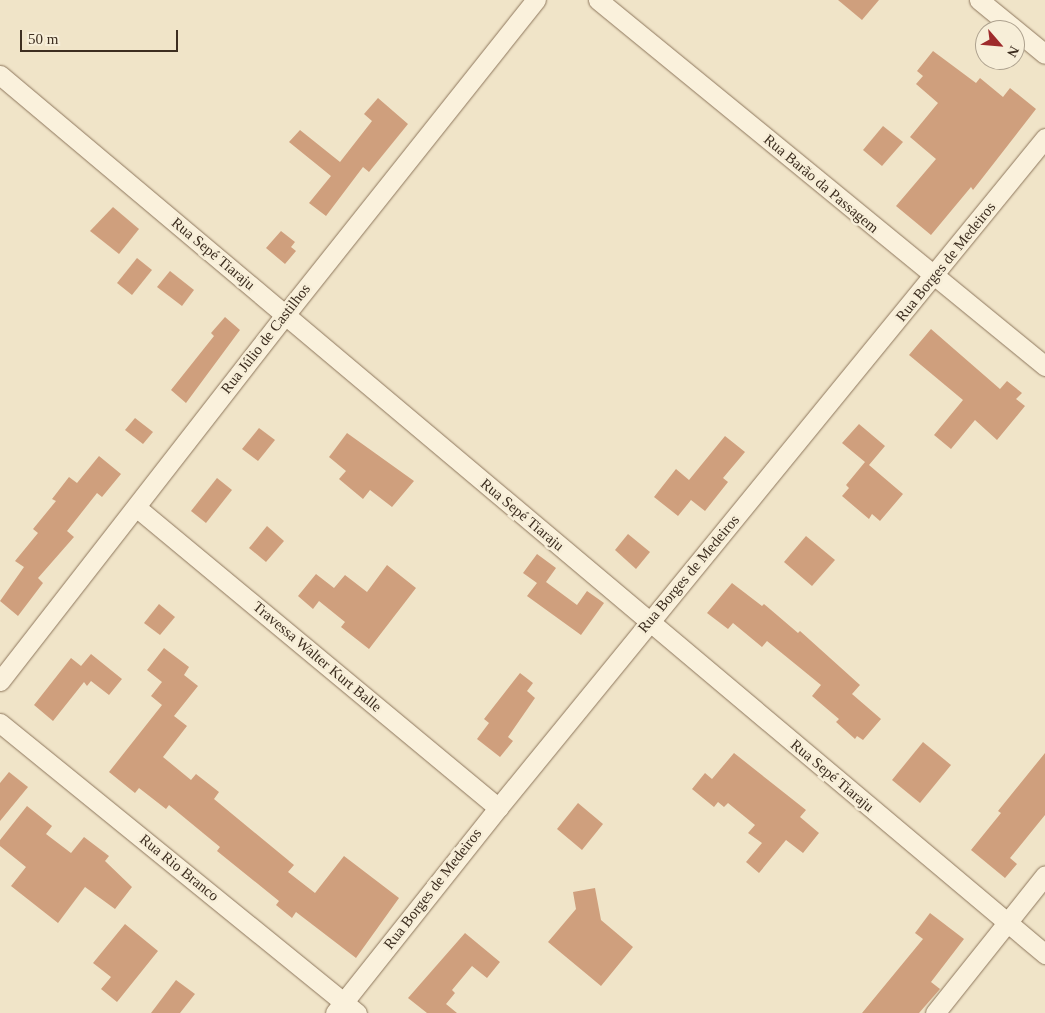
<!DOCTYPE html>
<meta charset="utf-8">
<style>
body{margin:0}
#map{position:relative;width:1045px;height:1013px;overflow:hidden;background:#f0e4c8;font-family:"Times New Roman",serif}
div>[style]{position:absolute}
.building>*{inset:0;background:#cf9f7d}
.roads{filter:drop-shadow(0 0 1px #8d765c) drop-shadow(0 0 1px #8d765c)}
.minor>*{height:19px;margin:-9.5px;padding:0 9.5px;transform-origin:9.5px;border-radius:9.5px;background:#faf1dc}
span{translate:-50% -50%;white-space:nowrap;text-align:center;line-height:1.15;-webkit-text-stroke:5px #f7eed8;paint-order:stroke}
.street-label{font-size:15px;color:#3d2e20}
.north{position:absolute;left:975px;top:20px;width:50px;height:50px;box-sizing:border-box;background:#f7eed8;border:1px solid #ada18e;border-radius:50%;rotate:117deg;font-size:14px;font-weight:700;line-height:20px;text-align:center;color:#3d2e20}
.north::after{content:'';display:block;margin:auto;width:18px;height:22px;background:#9e2a2b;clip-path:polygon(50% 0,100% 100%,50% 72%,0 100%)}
.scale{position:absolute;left:20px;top:30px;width:158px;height:22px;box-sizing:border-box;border:2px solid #3d2e20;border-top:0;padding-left:6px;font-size:15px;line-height:18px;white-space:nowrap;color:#3d2e20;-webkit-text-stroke:4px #f7eed8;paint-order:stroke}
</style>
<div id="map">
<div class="building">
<div style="clip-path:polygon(838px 0,879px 0,862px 20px)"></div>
<div style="clip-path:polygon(933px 51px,976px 83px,980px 78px,1003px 97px,1010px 88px,1036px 109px,973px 190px,971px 187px,931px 235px,896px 206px,936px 159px,910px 137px,938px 103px,916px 84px,923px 76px,917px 71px)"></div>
<div style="clip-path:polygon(378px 98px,408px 124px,369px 172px,363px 167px,326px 216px,309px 203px,331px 176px,289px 142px,300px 130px,340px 162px,372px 121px,364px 114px)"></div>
<div style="clip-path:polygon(883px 126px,903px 142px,882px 166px,863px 150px)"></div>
<div style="clip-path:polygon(113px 207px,139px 229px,119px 254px,90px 231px)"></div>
<div style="clip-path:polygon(281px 231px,295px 242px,291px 247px,296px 251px,285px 264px,266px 248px)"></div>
<div style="clip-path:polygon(137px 258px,152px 270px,132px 295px,117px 283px)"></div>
<div style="clip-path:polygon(170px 271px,194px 290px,182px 306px,157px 287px)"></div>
<div style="clip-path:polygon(225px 317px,240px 330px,186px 403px,171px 390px,214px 336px,211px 333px)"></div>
<div style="clip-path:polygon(931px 329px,1000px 389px,1007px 381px,1022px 393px,1016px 399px,1025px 406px,997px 440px,975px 420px,951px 449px,934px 435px,963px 400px,909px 355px)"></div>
<div style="clip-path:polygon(135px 418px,153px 432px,143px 444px,125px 430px)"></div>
<div style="clip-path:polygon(859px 424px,885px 446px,869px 465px,903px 494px,880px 521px,872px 514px,869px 519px,842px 496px,849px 488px,846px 485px,865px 462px,842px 443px)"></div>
<div style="clip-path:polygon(259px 428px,275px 440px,258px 461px,242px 449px)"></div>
<div style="clip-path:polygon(347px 433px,414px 481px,392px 507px,370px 490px,363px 499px,339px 479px,346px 471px,329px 457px)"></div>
<div style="clip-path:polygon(725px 436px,745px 452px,723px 478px,728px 482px,705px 511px,691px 500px,678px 516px,654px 497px,676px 469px,689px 480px)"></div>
<div style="clip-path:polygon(99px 456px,121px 474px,102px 497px,97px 493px,67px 531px,74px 537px,38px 578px,43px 583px,18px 616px,0 601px,24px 567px,15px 561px,38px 533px,33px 529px,56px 501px,52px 499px,69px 477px,77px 483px)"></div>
<div style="clip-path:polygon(217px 478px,232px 490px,206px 523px,191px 511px)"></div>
<div style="clip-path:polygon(267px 526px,284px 541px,266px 562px,249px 548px)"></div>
<div style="clip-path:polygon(628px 534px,650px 552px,636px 569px,615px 550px)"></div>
<div style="clip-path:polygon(806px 536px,835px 560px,812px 586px,784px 562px)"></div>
<div style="clip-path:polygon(537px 554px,556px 568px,546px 582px,577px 605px,587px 591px,604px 603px,581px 635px,527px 596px,537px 583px,523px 573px)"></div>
<div style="clip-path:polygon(387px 565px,416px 588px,369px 649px,341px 627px,345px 622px,319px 601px,313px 609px,298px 596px,316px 574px,334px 588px,345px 575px,367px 592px)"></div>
<div style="clip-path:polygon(732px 583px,762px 606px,764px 604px,798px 633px,800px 631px,860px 685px,852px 694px,881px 719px,863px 740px,857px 736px,855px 739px,836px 722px,839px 719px,812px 696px,821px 685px,767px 641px,762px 647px,733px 623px,728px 629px,707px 613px)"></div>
<div style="clip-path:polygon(159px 604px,175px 617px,160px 635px,144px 623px)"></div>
<div style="clip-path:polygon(164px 648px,189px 667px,184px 675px,198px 686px,174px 716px,187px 726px,163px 757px,191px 780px,196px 774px,219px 792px,214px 799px,294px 865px,288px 872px,315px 893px,344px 856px,399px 898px,356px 958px,296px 912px,292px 918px,276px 905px,279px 901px,217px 851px,220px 847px,169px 805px,166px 809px,139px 788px,135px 793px,109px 772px,162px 705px,151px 696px,162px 682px,147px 670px)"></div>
<div style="clip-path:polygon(91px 654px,122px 679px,109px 695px,91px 681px,87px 686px,84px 682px,53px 721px,34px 705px,71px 658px,81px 666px)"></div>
<div style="clip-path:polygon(520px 673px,533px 683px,527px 691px,535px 698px,508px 737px,513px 741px,500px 757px,477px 739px,489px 723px,484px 719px)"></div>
<div style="clip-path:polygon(923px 742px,951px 765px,920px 803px,892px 780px)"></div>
<div style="clip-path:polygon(734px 753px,806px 810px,800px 817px,819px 833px,803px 853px,786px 840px,759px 873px,746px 862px,762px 843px,748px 833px,755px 825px,728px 803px,724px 807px,718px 802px,714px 807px,692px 789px,705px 773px,712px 779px)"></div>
<div style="clip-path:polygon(1045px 753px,1045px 815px,1010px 858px,1017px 864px,1005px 878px,971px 850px,1001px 813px,998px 811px)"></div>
<div style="clip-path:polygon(9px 772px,28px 787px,0 821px,0 783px)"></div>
<div style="clip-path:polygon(578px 803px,603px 824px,582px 850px,557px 829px)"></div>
<div style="clip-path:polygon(27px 806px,52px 826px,46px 834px,71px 853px,84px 837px,109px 856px,105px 861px,132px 887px,115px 909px,85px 887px,58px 923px,11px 886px,26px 867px,0 846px,0 840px)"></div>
<div style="clip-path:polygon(595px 888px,601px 920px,633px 947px,601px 986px,548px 942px,576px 909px,573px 892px)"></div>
<div style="clip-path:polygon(930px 913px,964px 939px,931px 982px,940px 989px,919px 1013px,862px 1013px,923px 939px,915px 933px)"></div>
<div style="clip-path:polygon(125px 924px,158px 951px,117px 1002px,101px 989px,111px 977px,93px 963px)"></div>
<div style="clip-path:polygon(465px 933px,500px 962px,487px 978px,472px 966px,452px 990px,455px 993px,446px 1004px,457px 1013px,427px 1013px,408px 998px)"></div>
<div style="clip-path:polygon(176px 980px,195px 994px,180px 1013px,151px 1013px)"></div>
</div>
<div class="roads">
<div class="minor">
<div style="left:598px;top:0;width:578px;rotate:39.31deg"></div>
<div style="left:979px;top:0;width:85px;rotate:39.3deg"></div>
<div style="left:0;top:75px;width:1366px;rotate:40.07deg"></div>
<div style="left:136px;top:507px;width:471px;rotate:39.7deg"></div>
<div style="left:0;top:681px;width:464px;rotate:-52.1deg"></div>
<div style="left:285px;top:315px;width:403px;rotate:-51.5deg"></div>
<div style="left:0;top:723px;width:460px;rotate:39.1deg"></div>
<div style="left:335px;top:1013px;width:262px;rotate:-51.5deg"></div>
<div style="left:498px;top:808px;width:865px;rotate:-50.77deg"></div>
<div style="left:935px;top:1013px;width:176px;rotate:-51.4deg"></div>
</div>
</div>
<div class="street-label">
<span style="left:821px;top:184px;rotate:40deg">Rua Barão da Passagem</span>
<span style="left:213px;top:254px;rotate:40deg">Rua Sepé Tiaraju</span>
<span style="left:946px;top:262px;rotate:-51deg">Rua Borges de Medeiros</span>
<span style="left:266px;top:339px;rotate:-52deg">Rua Júlio de Castilhos</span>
<span style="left:522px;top:515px;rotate:40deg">Rua Sepé Tiaraju</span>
<span style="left:689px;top:574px;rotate:-50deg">Rua Borges de Medeiros</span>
<span style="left:317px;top:657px;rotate:40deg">Travessa Walter Kurt Balle</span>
<span style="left:832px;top:776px;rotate:40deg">Rua Sepé Tiaraju</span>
<span style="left:179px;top:868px;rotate:39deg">Rua Rio Branco</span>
<span style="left:433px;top:889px;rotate:-52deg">Rua Borges de Medeiros</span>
</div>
<div class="north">N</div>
<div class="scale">50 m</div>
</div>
